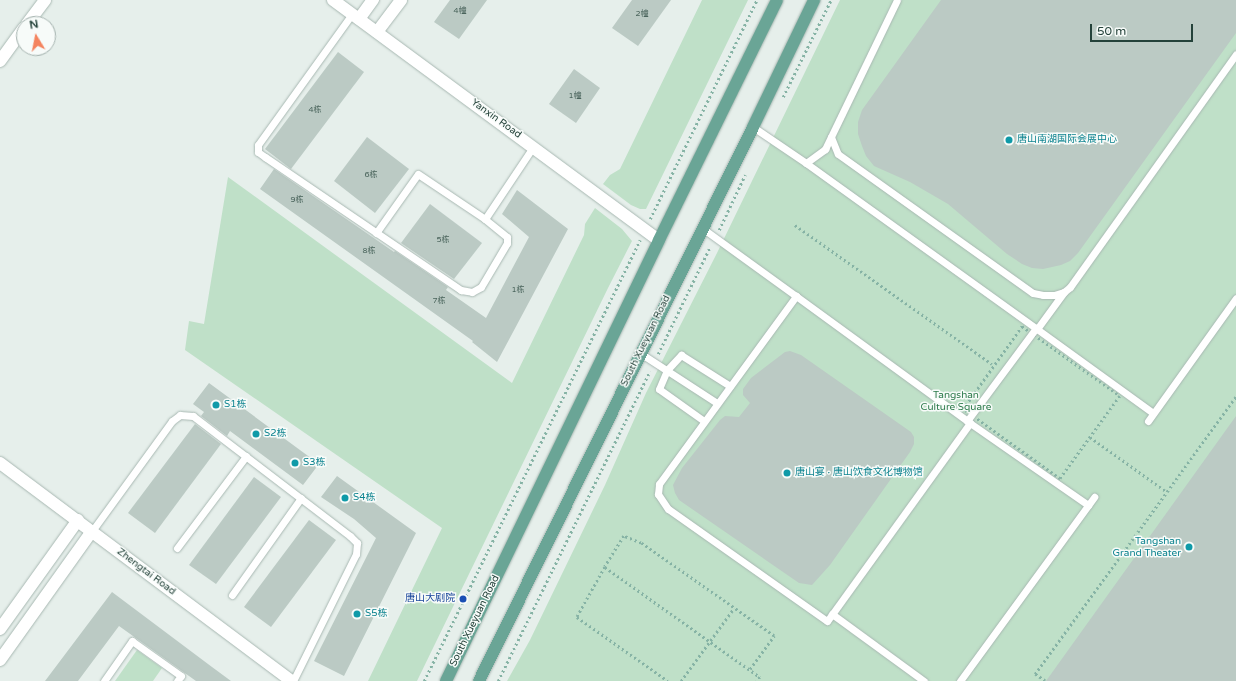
<!DOCTYPE html>
<meta charset="utf-8">
<style>
body{margin:0}
#map{position:relative;width:1236px;height:681px;overflow:hidden;background:#e6efeb;font-family:"Varela Round","Noto Sans SC",sans-serif}
div>[style]{position:absolute}
.green>*{inset:0;background:#bfe0c8}
.building>*{inset:0;background:#bbcac4}
.path>*{height:2.5px;margin-top:-1.25px;transform-origin:0;background:repeating-linear-gradient(90deg,#86b3a5 0 2px,transparent 0 5px)}
.roads{filter:drop-shadow(0 0 1px #a8b8b2) drop-shadow(0 0 1px #a8b8b2)}
.service>*{height:7px;margin:-3.5px;padding:0 3.5px;transform-origin:3.5px;border-radius:3.5px;background:#fff}
.minor>*{height:12px;margin:-6px;padding:0 6px;transform-origin:6px;border-radius:6px;background:#fff}
.tertiary>*{height:12px;margin:-6px;padding:0 6px;transform-origin:6px;border-radius:6px;background:#fff}
.primary>*{height:12px;margin:-6px;padding:0 6px;transform-origin:6px;border-radius:6px;background:#6aa596}
.dots>*{width:11px;height:11px;translate:-50% -50%;box-sizing:border-box;border:2px solid #f7fbf9;border-radius:50%}
span{translate:-50% -50%;white-space:nowrap;text-align:center;line-height:1.15;-webkit-text-stroke:3px #f7fbf9;paint-order:stroke}
.number-label{font-size:8px;color:#4a645c}
.number-label span{-webkit-text-stroke-width:0}
.street-label{font-size:10px;color:#24423a}
.culture-label{font-size:10px;color:#0d838f}
.left{translate:0 -50%;text-align:left}
.right{translate:-100% -50%;text-align:right}
.park-label{font-size:10px;color:#2d7a4b}
.transit-label{font-size:10px;color:#164399}
.north{position:absolute;left:16px;top:16px;width:40px;height:40px;box-sizing:border-box;background:#f7fbf9;border:1px solid #a3b1ad;border-radius:50%;rotate:350deg;font-size:11px;font-weight:700;line-height:16px;text-align:center;color:#24423a}
.north::after{content:'';display:block;margin:auto;width:14px;height:18px;background:#f4845f;clip-path:polygon(50% 0,100% 100%,50% 72%,0 100%)}
.scale{position:absolute;left:1090px;top:24px;width:103px;height:18px;box-sizing:border-box;border:2px solid #24423a;border-top:0;padding-left:5px;font-size:12px;line-height:14px;white-space:nowrap;color:#24423a;-webkit-text-stroke:3px #f7fbf9;paint-order:stroke}
</style>
<div id="map">
<div class="green">
<div style="clip-path:polygon(702px 0,748px 0,646px 209px,640px 209px,631px 205px,603px 184px,610px 175px,620px 169px)"></div>
<div style="clip-path:polygon(840px 0,1236px 0,1236px 681px,507px 681px,530px 640px,605px 485px,646px 393px,717px 253px)"></div>
<div style="clip-path:polygon(228px 177px,512px 383px,584px 235px,585px 224px,595px 208px,622px 229px,632px 241px,608px 288px,417px 681px,368px 681px,442px 528px,185px 350px,189px 321px,204px 324px)"></div>
<div style="clip-path:polygon(137px 650px,162px 668px,153px 681px,115px 681px)"></div>
</div>
<div class="building">
<div style="clip-path:polygon(450px 0,487px 0,459px 39px,434px 22px)"></div>
<div style="clip-path:polygon(632px 0,671px 0,638px 46px,612px 28px)"></div>
<div style="clip-path:polygon(941px 0,1236px 0,1236px 33px,1078px 253px,1070px 261px,1061px 265px,1043px 269px,1032px 268px,1022px 264px,1007px 254px,948px 204px,910px 182px,874px 166px,866px 156px,862px 146px,858px 134px,858px 122px,862px 110px)"></div>
<div style="clip-path:polygon(338px 52px,364px 72px,291px 169px,265px 149px)"></div>
<div style="clip-path:polygon(574px 69px,600px 88px,576px 123px,549px 104px)"></div>
<div style="clip-path:polygon(367px 137px,409px 169px,375px 213px,334px 181px)"></div>
<div style="clip-path:polygon(274px 169px,394px 252px,395px 251px,448px 287px,446px 290px,486px 318px,529px 237px,502px 214px,517px 190px,568px 229px,497px 362px,472px 342px,473px 341px,260px 189px)"></div>
<div style="clip-path:polygon(430px 204px,482px 243px,454px 279px,401px 243px)"></div>
<div style="clip-path:polygon(790px 351px,801px 355px,911px 432px,914px 437px,914px 444px,910px 452px,830px 565px,812px 585px,799px 583px,679px 500px,675px 493px,673px 485px,682px 468px,720px 420px,725px 416px,739px 417px,750px 403px,743px 395px,743px 389px,751px 378px,785px 352px)"></div>
<div style="clip-path:polygon(209px 383px,319px 464px,303px 485px,230px 431px,227px 436px,201px 416px,204px 412px,193px 404px)"></div>
<div style="clip-path:polygon(1236px 416px,1236px 681px,1046px 681px)"></div>
<div style="clip-path:polygon(195px 424px,221px 444px,155px 533px,128px 513px)"></div>
<div style="clip-path:polygon(337px 476px,416px 533px,344px 676px,314px 661px,376px 538px,354px 519px,321px 497px)"></div>
<div style="clip-path:polygon(254px 477px,281px 497px,216px 584px,189px 565px)"></div>
<div style="clip-path:polygon(309px 520px,336px 540px,271px 627px,244px 607px)"></div>
<div style="clip-path:polygon(112px 592px,212px 667px,231px 681px,196px 681px,119px 626px,78px 681px,45px 681px)"></div>
</div>
<div class="path">
<div style="left:783px;top:97px;width:108px;rotate:-63.7deg"></div>
<div style="left:650px;top:219px;width:244px;rotate:-64deg"></div>
<div style="left:795px;top:225px;width:241px;rotate:35.2deg"></div>
<div style="left:719px;top:230px;width:61px;rotate:-64.7deg"></div>
<div style="left:1022px;top:326px;width:120px;rotate:35.5deg"></div>
<div style="left:1120px;top:396px;width:102px;rotate:125.9deg"></div>
<div style="left:1060px;top:479px;width:120px;rotate:-144.2deg"></div>
<div style="left:963px;top:409px;width:102px;rotate:-54.6deg"></div>
<div style="left:658px;top:354px;width:119px;rotate:-64.1deg"></div>
<div style="left:1090px;top:437px;width:95px;rotate:35.5deg"></div>
<div style="left:605px;top:567px;width:57px;rotate:119.2deg"></div>
<div style="left:577px;top:617px;width:111px;rotate:35.1deg"></div>
<div style="left:750px;top:669px;width:41px;rotate:-54deg"></div>
<div style="left:774px;top:636px;width:162px;rotate:-145deg"></div>
<div style="left:641px;top:543px;width:18px;rotate:-158deg"></div>
<div style="left:624px;top:536px;width:36px;rotate:122deg"></div>
<div style="left:605px;top:567px;width:190px;rotate:35.4deg"></div>
<div style="left:760px;top:677px;width:5px;rotate:127deg"></div>
<div style="left:424px;top:681px;width:491px;rotate:-63.9deg"></div>
<div style="left:498px;top:681px;width:345px;rotate:-63.9deg"></div>
<div style="left:681px;top:681px;width:90px;rotate:-54deg"></div>
<div style="left:1045px;top:681px;width:12px;rotate:-145deg"></div>
<div style="left:1035px;top:674px;width:343px;rotate:-54.1deg"></div>
</div>
<div class="roads">
<div class="service">
<div style="left:352px;top:14px;width:161px;rotate:125.7deg"></div>
<div style="left:258px;top:145px;width:7px;rotate:90deg"></div>
<div style="left:258px;top:152px;width:9px;rotate:36deg"></div>
<div style="left:265px;top:157px;width:237px;rotate:34.2deg"></div>
<div style="left:461px;top:290px;width:11px;rotate:10deg"></div>
<div style="left:472px;top:292px;width:10px;rotate:-29deg"></div>
<div style="left:481px;top:287px;width:51px;rotate:-59.4deg"></div>
<div style="left:507px;top:243px;width:6px;rotate:-90deg"></div>
<div style="left:507px;top:237px;width:28px;rotate:-141deg"></div>
<div style="left:485px;top:219px;width:87px;rotate:-56.3deg"></div>
<div style="left:753px;top:127px;width:64px;rotate:34.2deg"></div>
<div style="left:806px;top:163px;width:284px;rotate:35.7deg"></div>
<div style="left:1037px;top:329px;width:46px;rotate:-53.9deg"></div>
<div style="left:831px;top:137px;width:18px;rotate:68deg"></div>
<div style="left:838px;top:154px;width:239px;rotate:35.5deg"></div>
<div style="left:1033px;top:293px;width:10px;rotate:11deg"></div>
<div style="left:1043px;top:295px;width:11px"></div>
<div style="left:1054px;top:295px;width:10px;rotate:-17deg"></div>
<div style="left:1064px;top:292px;width:8px;rotate:-40deg"></div>
<div style="left:1070px;top:287px;width:286px;rotate:-54.5deg"></div>
<div style="left:806px;top:163px;width:24px;rotate:-36deg"></div>
<div style="left:825px;top:149px;width:165px;rotate:-64.2deg"></div>
<div style="left:702px;top:228px;width:116px;rotate:35.9deg"></div>
<div style="left:796px;top:296px;width:215px;rotate:36.1deg"></div>
<div style="left:970px;top:423px;width:244px;rotate:125.8deg"></div>
<div style="left:827px;top:621px;width:194px;rotate:-144.8deg"></div>
<div style="left:668px;top:509px;width:18px;rotate:-124deg"></div>
<div style="left:658px;top:494px;width:10px;rotate:-84deg"></div>
<div style="left:659px;top:484px;width:233px;rotate:-53.9deg"></div>
<div style="left:376px;top:233px;width:72px;rotate:-54.6deg"></div>
<div style="left:418px;top:174px;width:81px;rotate:33.9deg"></div>
<div style="left:1037px;top:329px;width:143px;rotate:35.9deg"></div>
<div style="left:640px;top:353px;width:92px;rotate:33deg"></div>
<div style="left:704px;top:421px;width:55px;rotate:-144.6deg"></div>
<div style="left:659px;top:389px;width:21px;rotate:-67deg"></div>
<div style="left:667px;top:370px;width:21px;rotate:-47deg"></div>
<div style="left:681px;top:355px;width:58px;rotate:32.3deg"></div>
<div style="left:967px;top:421px;width:116px;rotate:-53.4deg"></div>
<div style="left:1148px;top:421px;width:151px;rotate:-54.4deg"></div>
<div style="left:970px;top:423px;width:144px;rotate:34.8deg"></div>
<div style="left:92px;top:531px;width:136px;rotate:-54deg"></div>
<div style="left:172px;top:421px;width:10px;rotate:-37deg"></div>
<div style="left:180px;top:415px;width:13px;rotate:4deg"></div>
<div style="left:193px;top:416px;width:198px;rotate:37.4deg"></div>
<div style="left:350px;top:536px;width:10px;rotate:45deg"></div>
<div style="left:357px;top:543px;width:11px;rotate:95deg"></div>
<div style="left:356px;top:554px;width:142px;rotate:116.4deg"></div>
<div style="left:177px;top:548px;width:115px;rotate:-53.1deg"></div>
<div style="left:232px;top:595px;width:119px;rotate:-54.6deg"></div>
<div style="left:832px;top:614px;width:114px;rotate:36.1deg"></div>
<div style="left:104px;top:681px;width:49px;rotate:-55deg"></div>
<div style="left:132px;top:641px;width:60px;rotate:35.5deg"></div>
<div style="left:181px;top:676px;width:6px;rotate:129deg"></div>
<div style="left:960px;top:681px;width:228px;rotate:-53.9deg"></div>
</div>
<div class="minor">
<div style="left:359px;top:19px;width:24px;rotate:-54deg"></div>
<div style="left:27px;top:24px;width:30px;rotate:-53deg"></div>
<div style="left:377px;top:32px;width:40px;rotate:-53deg"></div>
<div style="left:0;top:61px;width:41px;rotate:-54deg"></div>
<div style="left:0;top:629px;width:134px;rotate:-54.4deg"></div>
<div style="left:0;top:660px;width:158px;rotate:-54.5deg"></div>
</div>
<div class="tertiary">
<div style="left:333px;top:0;width:405px;rotate:36.4deg"></div>
<div style="left:0;top:463px;width:364px;rotate:36.8deg"></div>
</div>
<div class="primary">
<div style="left:446px;top:681px;width:490px;rotate:-64.2deg"></div>
<div style="left:659px;top:240px;width:267px;rotate:-63.8deg"></div>
<div style="left:479px;top:681px;width:618px;rotate:-63.68deg"></div>
<div style="left:753px;top:127px;width:141px;rotate:-64.3deg"></div>
</div>
</div>
<div class="dots">
<div style="left:1009px;top:140px;background:#0f9aa8"></div>
<div style="left:216px;top:405px;background:#0f9aa8"></div>
<div style="left:256px;top:434px;background:#0f9aa8"></div>
<div style="left:295px;top:463px;background:#0f9aa8"></div>
<div style="left:787px;top:473px;background:#0f9aa8"></div>
<div style="left:345px;top:498px;background:#0f9aa8"></div>
<div style="left:1189px;top:547px;background:#0f9aa8"></div>
<div style="left:463px;top:599px;background:#1a4fb4"></div>
<div style="left:357px;top:614px;background:#0f9aa8"></div>
</div>
<div class="number-label">
<span style="left:460px;top:11px">4幢</span>
<span style="left:642px;top:14px">2幢</span>
<span style="left:575px;top:96px">1幢</span>
<span style="left:315px;top:110px">4栋</span>
<span style="left:371px;top:175px">6栋</span>
<span style="left:297px;top:200px">9栋</span>
<span style="left:443px;top:240px">5栋</span>
<span style="left:369px;top:251px">8栋</span>
<span style="left:518px;top:290px">1栋</span>
<span style="left:439px;top:301px">7栋</span>
</div>
<div class="street-label">
<span style="left:496px;top:119px;rotate:36deg">Yanxin Road</span>
<span style="left:646px;top:341px;rotate:-64deg">South Xueyuan Road</span>
<span style="left:146px;top:572px;rotate:37deg">Zhengtai Road</span>
<span style="left:475px;top:621px;rotate:-64deg">South Xueyuan Road</span>
</div>
<div class="culture-label">
<span class="left" style="left:1017px;top:140px">唐山南湖国际会展中心</span>
<span class="left" style="left:224px;top:405px">S1栋</span>
<span class="left" style="left:264px;top:434px">S2栋</span>
<span class="left" style="left:303px;top:463px">S3栋</span>
<span class="left" style="left:795px;top:473px">唐山宴 · 唐山饮食文化博物馆</span>
<span class="left" style="left:353px;top:498px">S4栋</span>
<span class="right" style="left:1181px;top:547px">Tangshan<br>Grand Theater</span>
<span class="left" style="left:365px;top:614px">S5栋</span>
</div>
<div class="park-label">
<span style="left:956px;top:401px">Tangshan<br>Culture Square</span>
</div>
<div class="transit-label">
<span class="right" style="left:455px;top:599px">唐山大剧院</span>
</div>
<div class="north">N</div>
<div class="scale">50 m</div>
</div>
